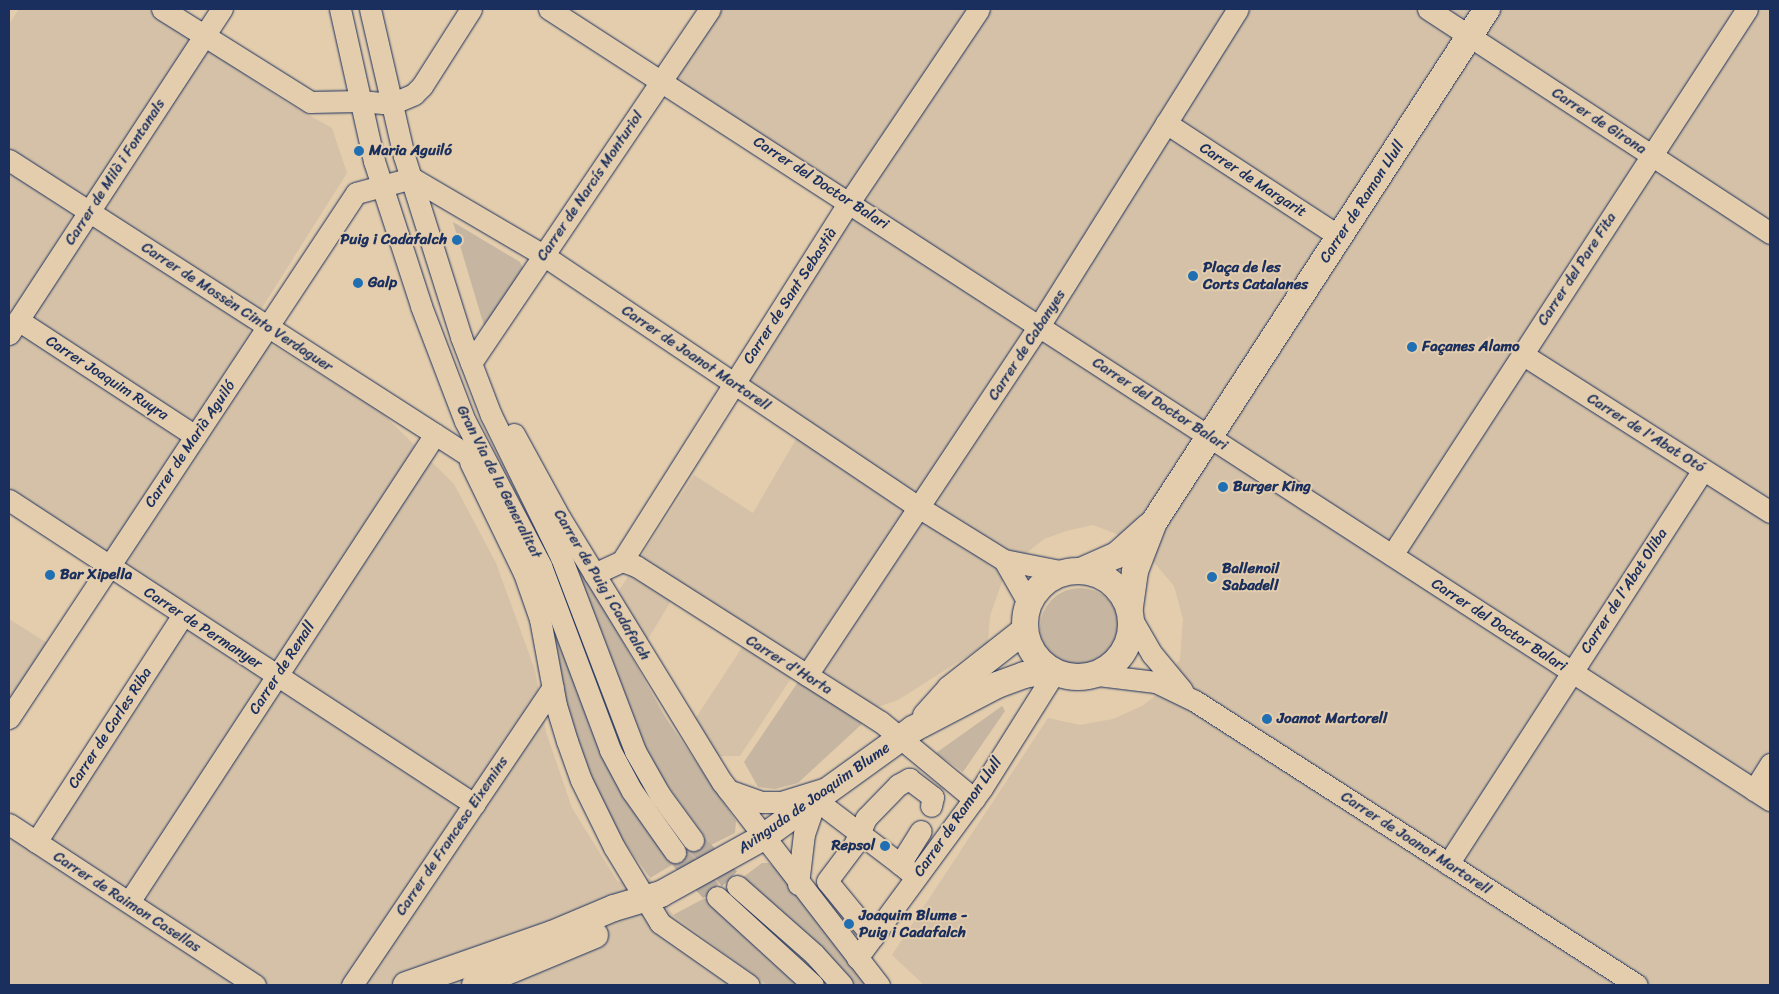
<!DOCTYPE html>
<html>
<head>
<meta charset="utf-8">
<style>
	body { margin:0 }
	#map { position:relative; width:1779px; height:994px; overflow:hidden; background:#e3cdad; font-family:Sriracha,sans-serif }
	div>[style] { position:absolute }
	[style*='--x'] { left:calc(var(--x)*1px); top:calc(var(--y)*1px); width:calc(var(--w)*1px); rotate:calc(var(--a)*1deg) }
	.built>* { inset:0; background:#d4c1a7 }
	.green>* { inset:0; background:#c6b6a1 }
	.round { border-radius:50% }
	.minor-tunnel>* { height:21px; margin-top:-10.5px; transform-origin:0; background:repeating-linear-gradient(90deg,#bbad9d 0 21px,transparent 0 32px) }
	.roads { filter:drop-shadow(0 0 1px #1b2f5e) drop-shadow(0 0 1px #1b2f5e) }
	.minor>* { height:21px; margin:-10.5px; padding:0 10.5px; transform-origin:10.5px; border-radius:10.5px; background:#e3cdad }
	.major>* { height:26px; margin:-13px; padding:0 13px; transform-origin:13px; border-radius:13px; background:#e3cdad }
	.major>.ring { margin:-13px; padding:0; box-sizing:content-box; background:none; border:26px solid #e3cdad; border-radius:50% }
	.dots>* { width:14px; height:14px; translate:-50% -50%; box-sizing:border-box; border:2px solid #e3cdad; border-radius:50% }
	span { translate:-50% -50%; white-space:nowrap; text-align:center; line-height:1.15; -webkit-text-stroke:4px #e3cdad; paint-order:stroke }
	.street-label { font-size:15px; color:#1b2f5e }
	.poi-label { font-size:15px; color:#1b2f5e; font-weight:700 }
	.left { translate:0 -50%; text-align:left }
	.right { translate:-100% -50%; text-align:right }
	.frame { position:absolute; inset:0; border:10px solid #1b2f5e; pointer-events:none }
</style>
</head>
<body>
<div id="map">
	<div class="built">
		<div style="clip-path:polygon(19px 9px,148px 9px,289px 104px,332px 128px,347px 173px,248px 330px,381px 412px,454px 484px,496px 563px,535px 670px,546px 732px,572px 808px,618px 882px,650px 878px,673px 915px,767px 985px,9px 985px,9px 824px,36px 842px,183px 615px,9px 500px,9px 24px)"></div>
		<div style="clip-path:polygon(710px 9px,1770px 9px,1770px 985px,924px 985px,892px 955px,1048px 718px,1080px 725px,1113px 719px,1142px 706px,1155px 696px,1180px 659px,1183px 619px,1174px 586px,1137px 542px,1093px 525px,1066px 531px,1044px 539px,1019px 559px,1003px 579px,990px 616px,988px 643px,898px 700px,878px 707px,801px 663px,740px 756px,719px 756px,695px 719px,743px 646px,681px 585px,646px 642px,618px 592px,694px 475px,753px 513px,802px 429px,734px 383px,850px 201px,661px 81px)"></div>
		<div style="clip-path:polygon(9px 619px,55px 648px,9px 718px)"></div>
	</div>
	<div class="green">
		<div style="clip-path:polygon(453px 222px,520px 262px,523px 268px,485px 329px)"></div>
		<div style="clip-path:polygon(554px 521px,666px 718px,736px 821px,735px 833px,711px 845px,652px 764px,633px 726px)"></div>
		<div class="round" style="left:1040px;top:588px;width:80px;height:80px"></div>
		<div style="clip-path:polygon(550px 607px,644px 827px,672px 865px,650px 878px,622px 839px,598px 796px,568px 713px,552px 638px)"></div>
		<div style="clip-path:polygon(800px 679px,863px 723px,798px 783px,775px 789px,758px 787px,744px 762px)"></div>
		<div style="clip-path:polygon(1002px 706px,1005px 711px,963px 772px,936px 753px)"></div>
		<div style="clip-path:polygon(762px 863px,769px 863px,775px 868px,869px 985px,853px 985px,832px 960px,742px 878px)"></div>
		<div style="clip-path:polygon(705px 898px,740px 927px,801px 985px,767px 985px,673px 915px)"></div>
	</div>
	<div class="minor-tunnel">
		<div style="--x:693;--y:840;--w:64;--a:46.3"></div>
		<div style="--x:675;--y:852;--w:62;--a:47"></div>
	</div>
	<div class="roads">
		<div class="minor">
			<div style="--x:162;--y:9;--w:175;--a:32.1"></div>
			<div style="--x:310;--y:102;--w:49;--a:-1.2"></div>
			<div style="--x:359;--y:101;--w:32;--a:5"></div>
			<div style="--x:391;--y:104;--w:25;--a:-23"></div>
			<div style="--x:414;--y:94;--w:11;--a:-45"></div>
			<div style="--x:422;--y:86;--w:91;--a:-57.5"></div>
			<div style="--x:340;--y:9;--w:156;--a:77.4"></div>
			<div style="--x:374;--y:161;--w:152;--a:72"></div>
			<div style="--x:421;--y:306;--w:123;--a:69.1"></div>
			<div style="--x:465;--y:421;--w:164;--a:62.3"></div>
			<div style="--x:541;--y:566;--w:197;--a:69.4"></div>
			<div style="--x:610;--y:750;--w:47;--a:61.8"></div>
			<div style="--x:632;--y:791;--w:75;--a:54.8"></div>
			<div style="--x:370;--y:9;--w:151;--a:77"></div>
			<div style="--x:404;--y:156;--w:190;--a:72.5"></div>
			<div style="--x:461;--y:337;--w:84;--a:69"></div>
			<div style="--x:491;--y:415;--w:158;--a:63.8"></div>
			<div style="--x:561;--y:557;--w:208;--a:69.1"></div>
			<div style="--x:635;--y:751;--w:51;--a:60.4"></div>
			<div style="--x:660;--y:795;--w:56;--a:53.7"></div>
			<div style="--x:549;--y:9;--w:1455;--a:32.94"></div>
			<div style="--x:1428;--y:9;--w:409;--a:33.2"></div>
			<div style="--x:1166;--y:123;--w:207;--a:33.2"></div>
			<div style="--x:9;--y:160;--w:543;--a:32.75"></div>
			<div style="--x:18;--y:320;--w:212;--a:33.2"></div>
			<div style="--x:9;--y:334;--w:389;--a:-56.8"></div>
			<div style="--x:1522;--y:354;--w:294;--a:32.5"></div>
			<div style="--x:471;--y:363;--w:427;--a:-56"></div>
			<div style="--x:514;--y:434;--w:96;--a:61.3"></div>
			<div style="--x:560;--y:518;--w:310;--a:58.5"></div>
			<div style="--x:722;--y:782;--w:257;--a:52.3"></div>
			<div style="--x:470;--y:462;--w:123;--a:64.1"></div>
			<div style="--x:524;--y:573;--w:49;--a:70.8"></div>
			<div style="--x:540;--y:619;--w:87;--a:79.5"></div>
			<div style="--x:556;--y:705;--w:38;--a:73"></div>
			<div style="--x:567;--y:741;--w:41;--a:70.3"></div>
			<div style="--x:581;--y:780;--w:75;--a:63.8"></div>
			<div style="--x:614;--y:847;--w:89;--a:58.8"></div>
			<div style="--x:660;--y:923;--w:108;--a:34.9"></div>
			<div style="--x:9;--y:500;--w:556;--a:33.18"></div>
			<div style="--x:1392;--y:555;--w:651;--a:-56.97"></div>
			<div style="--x:1004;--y:560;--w:51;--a:60.4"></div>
			<div style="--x:622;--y:561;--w:426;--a:-57.7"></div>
			<div style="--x:850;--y:201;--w:231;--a:-56.1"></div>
			<div style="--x:594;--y:574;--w:31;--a:-25"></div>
			<div style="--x:622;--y:561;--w:15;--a:20"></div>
			<div style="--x:636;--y:566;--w:290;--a:32.5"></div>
			<div style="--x:881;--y:722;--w:121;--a:39.6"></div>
			<div style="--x:1134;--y:623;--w:36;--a:60"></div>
			<div style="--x:1152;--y:654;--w:47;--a:50.2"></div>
			<div style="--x:807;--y:675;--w:419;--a:-56.4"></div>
			<div style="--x:1039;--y:326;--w:374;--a:-57.9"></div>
			<div style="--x:1098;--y:675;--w:58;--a:6.9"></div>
			<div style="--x:1156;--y:682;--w:43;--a:26"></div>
			<div style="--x:1195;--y:701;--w:525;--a:32.72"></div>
			<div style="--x:9;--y:718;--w:629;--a:-56.54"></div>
			<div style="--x:356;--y:193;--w:58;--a:-15"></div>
			<div style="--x:412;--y:178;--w:152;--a:30.4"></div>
			<div style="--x:543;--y:255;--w:454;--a:33.9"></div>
			<div style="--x:920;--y:508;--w:99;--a:31.8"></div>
			<div style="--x:1004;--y:560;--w:62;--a:11.1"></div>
			<div style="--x:728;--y:790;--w:35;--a:20"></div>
			<div style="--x:761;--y:802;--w:20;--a:0"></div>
			<div style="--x:781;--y:802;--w:44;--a:-17.2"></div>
			<div style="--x:1754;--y:790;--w:31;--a:-58"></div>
			<div style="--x:9;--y:824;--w:294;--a:33.2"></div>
			<div style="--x:36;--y:842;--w:270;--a:-57.1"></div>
			<div style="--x:1448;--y:864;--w:469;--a:-57.1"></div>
			<div style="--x:910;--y:872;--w:13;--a:-141"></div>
			<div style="--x:900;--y:864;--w:39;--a:-58"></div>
			<div style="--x:798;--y:884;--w:50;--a:-83.2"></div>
			<div style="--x:804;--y:834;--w:36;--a:-71"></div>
			<div style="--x:816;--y:800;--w:106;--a:37.3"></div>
			<div style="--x:737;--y:886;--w:103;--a:41.4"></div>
			<div style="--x:814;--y:954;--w:42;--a:47.9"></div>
			<div style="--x:717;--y:897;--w:130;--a:42.5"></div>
			<div style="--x:129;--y:902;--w:559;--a:-56.82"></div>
			<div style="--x:873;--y:937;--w:72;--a:-129.4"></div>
			<div style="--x:827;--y:881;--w:45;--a:-53.1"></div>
			<div style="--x:854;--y:845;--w:30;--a:-66"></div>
			<div style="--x:866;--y:818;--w:46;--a:-45.9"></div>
			<div style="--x:898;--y:785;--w:13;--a:-29"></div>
			<div style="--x:909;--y:779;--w:30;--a:37"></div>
			<div style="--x:933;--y:797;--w:9;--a:103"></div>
			<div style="--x:857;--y:958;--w:211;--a:-53.7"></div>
			<div style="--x:982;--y:788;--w:136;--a:-57.9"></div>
			<div style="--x:352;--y:985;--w:359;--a:-56"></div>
		</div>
		<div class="major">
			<div class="ring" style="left:1025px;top:571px;width:80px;height:80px"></div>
			<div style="--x:1081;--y:571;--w:39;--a:-24"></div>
			<div style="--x:1117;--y:555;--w:42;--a:-42.1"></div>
			<div style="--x:1130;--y:607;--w:36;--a:-82"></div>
			<div style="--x:1135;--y:571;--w:53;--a:-68.8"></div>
			<div style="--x:1154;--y:522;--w:612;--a:-57.01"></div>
			<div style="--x:926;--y:716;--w:36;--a:-48"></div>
			<div style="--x:950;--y:689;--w:95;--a:-38.2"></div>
			<div style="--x:406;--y:985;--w:155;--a:-19.3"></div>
			<div style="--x:552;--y:934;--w:67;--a:-22.8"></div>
			<div style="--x:614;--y:908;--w:49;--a:-16.6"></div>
			<div style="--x:661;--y:894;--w:115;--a:-29"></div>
			<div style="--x:762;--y:838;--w:186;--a:-35.8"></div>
			<div style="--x:913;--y:729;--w:95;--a:-27.6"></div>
			<div style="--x:997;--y:685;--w:29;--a:-20"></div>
			<div style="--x:1024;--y:675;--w:26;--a:-9"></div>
			<div style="--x:475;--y:985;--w:130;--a:-22.6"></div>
		</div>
	</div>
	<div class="dots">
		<div style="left:359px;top:151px;background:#1f6fb2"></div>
		<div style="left:457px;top:240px;background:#1f6fb2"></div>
		<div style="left:1193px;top:276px;background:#1f6fb2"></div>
		<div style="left:358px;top:283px;background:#1f6fb2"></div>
		<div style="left:1412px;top:347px;background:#1f6fb2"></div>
		<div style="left:1223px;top:487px;background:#1f6fb2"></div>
		<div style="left:50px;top:575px;background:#1f6fb2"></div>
		<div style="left:1212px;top:577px;background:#1f6fb2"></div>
		<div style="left:1267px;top:719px;background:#1f6fb2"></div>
		<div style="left:885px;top:846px;background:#1f6fb2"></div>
		<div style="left:849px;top:924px;background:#1f6fb2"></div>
	</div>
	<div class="street-label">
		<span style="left:1599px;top:121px;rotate:33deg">Carrer de Girona</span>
		<span style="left:115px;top:172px;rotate:-57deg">Carrer de Milà i Fontanals</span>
		<span style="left:1253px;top:180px;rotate:33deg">Carrer de Margarit</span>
		<span style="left:821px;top:183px;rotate:33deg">Carrer del Doctor Balari</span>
		<span style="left:590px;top:186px;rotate:-56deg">Carrer de Narcís Monturiol</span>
		<span style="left:1362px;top:202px;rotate:-57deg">Carrer de Ramon Llull</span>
		<span style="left:1577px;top:269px;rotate:-57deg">Carrer del Pare Fita</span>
		<span style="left:790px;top:296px;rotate:-57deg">Carrer de Sant Sebastià</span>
		<span style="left:237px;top:307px;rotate:33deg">Carrer de Mossèn Cinto Verdaguer</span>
		<span style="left:1027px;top:345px;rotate:-57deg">Carrer de Cabanyes</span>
		<span style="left:696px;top:358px;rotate:34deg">Carrer de Joanot Martorell</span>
		<span style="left:107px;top:378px;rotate:33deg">Carrer Joaquim Ruyra</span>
		<span style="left:1160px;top:404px;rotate:33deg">Carrer del Doctor Balari</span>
		<span style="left:1646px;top:433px;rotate:32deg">Carrer de l'Abat Otó</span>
		<span style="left:190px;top:444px;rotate:-56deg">Carrer de Marià Aguiló</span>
		<span style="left:499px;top:482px;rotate:63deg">Gran Via de la Generalitat</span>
		<span style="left:602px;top:585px;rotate:59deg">Carrer de Puig i Cadafalch</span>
		<span style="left:1624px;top:591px;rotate:-57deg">Carrer de l'Abat Oliba</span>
		<span style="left:1499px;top:625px;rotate:33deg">Carrer del Doctor Balari</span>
		<span style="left:203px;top:628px;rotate:33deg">Carrer de Permanyer</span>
		<span style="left:789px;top:665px;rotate:32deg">Carrer d'Horta</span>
		<span style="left:282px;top:668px;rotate:-57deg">Carrer de Renall</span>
		<span style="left:110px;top:728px;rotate:-57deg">Carrer de Carles Riba</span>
		<span style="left:814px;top:798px;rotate:-35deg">Avinguda de Joaquim Blume</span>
		<span style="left:958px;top:817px;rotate:-55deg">Carrer de Ramon Llull</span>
		<span style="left:452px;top:836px;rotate:-56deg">Carrer de Francesc Eixemins</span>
		<span style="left:1416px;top:843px;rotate:33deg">Carrer de Joanot Martorell</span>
		<span style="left:127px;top:902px;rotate:33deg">Carrer de Raimon Casellas</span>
	</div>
	<div class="poi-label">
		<span class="left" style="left:369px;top:151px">Maria Aguiló</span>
		<span class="right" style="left:447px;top:240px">Puig i Cadafalch</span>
		<span class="left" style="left:1203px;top:276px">Plaça de les<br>Corts Catalanes</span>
		<span class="left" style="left:368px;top:283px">Galp</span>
		<span class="left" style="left:1422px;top:347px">Façanes Alamo</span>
		<span class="left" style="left:1233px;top:487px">Burger King</span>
		<span class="left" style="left:1222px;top:577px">Ballenoil<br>Sabadell</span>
		<span class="left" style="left:60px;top:575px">Bar Xipella</span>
		<span class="left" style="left:1277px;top:719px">Joanot Martorell</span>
		<span class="right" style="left:875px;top:846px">Repsol</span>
		<span class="left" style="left:859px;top:924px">Joaquim Blume -<br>Puig i Cadafalch</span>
	</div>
	<div class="frame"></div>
</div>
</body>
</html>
